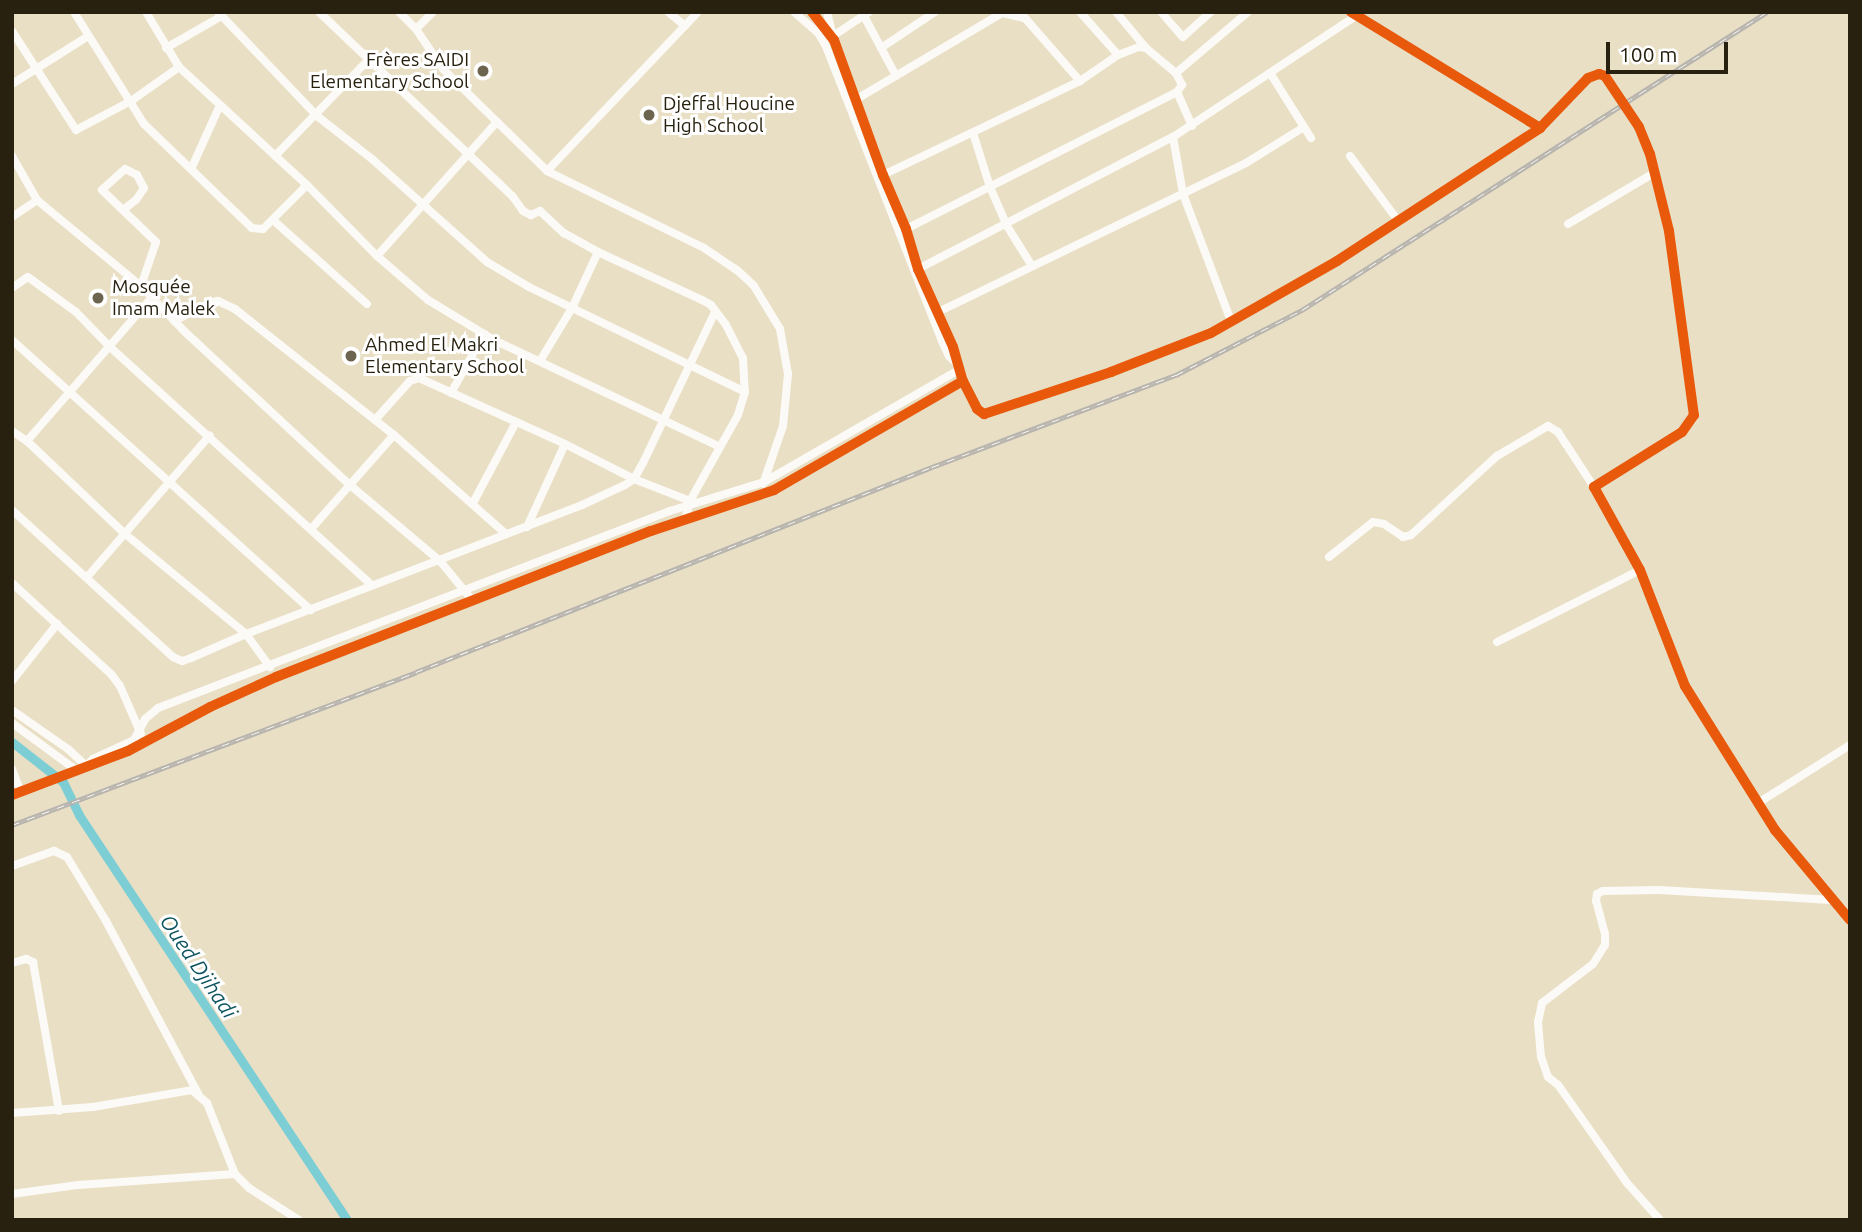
<!DOCTYPE html>
<html>
<head>
<meta charset="utf-8">
<style>
	body { margin:0 }
	#map { position:relative; width:1862px; height:1232px; overflow:hidden; background:#e9dfc5; font-family:Ubuntu,sans-serif }
	div>[style] { position:absolute }
	[style*='--x'] { left:calc(var(--x)*1px); top:calc(var(--y)*1px); width:calc(var(--w)*1px); rotate:calc(var(--a)*1deg) }
	.canal>* { height:9px; margin:-4.5px; padding:0 4.5px; transform-origin:4.5px; border-radius:4.5px; background:#7cced4 }
	.street>* { height:8px; margin:-4px; padding:0 4px; transform-origin:4px; border-radius:4px; background:#fcfaf6 }
	.rail>* { height:5px; margin-top:-2.5px; transform-origin:0; background:repeating-linear-gradient(90deg,#fff 0 8px,#b7b4af 0 16px); box-sizing:border-box; border-block:2px solid #b7b4af }
	.cycleway>* { height:10px; margin:-5px; padding:0 5px; transform-origin:5px; border-radius:5px; background:#e8590c }
	.dots>* { width:19px; height:19px; translate:-50% -50%; box-sizing:border-box; border:4px solid #fff; border-radius:50% }
	span { translate:-50% -50%; white-space:nowrap; text-align:center; line-height:1.15; -webkit-text-stroke:6px #fff; paint-order:stroke }
	.poi-label { font-size:19px; color:#28210f }
	.right { translate:-100% -50%; text-align:right }
	.left { translate:0 -50%; text-align:left }
	.water-label { font-size:21px; color:#0c545f; font-style:italic }
	.frame { position:absolute; inset:0; border:14px solid #28210f; pointer-events:none }
	.scale { position:absolute; left:1606px; top:42px; width:122px; height:32px; box-sizing:border-box; border:4px solid #28210f; border-top:0; padding-left:9px; font-size:21px; line-height:24px; white-space:nowrap; color:#28210f; -webkit-text-stroke:5px #fff; paint-order:stroke }
</style>
</head>
<body>
<div id="map">
	<div class="canal">
		<div style="--x:12;--y:742;--w:65;--a:38.1"></div>
		<div style="--x:63;--y:782;--w:37;--a:64"></div>
		<div style="--x:79;--y:815;--w:486;--a:56.5"></div>
	</div>
	<div class="street">
		<div style="--x:74;--y:12;--w:132;--a:58"></div>
		<div style="--x:144;--y:124;--w:150;--a:43.9"></div>
		<div style="--x:252;--y:228;--w:11;--a:5"></div>
		<div style="--x:263;--y:229;--w:62;--a:-45"></div>
		<div style="--x:146;--y:12;--w:64;--a:59"></div>
		<div style="--x:179;--y:67;--w:174;--a:42.7"></div>
		<div style="--x:307;--y:185;--w:100;--a:45.4"></div>
		<div style="--x:377;--y:256;--w:67;--a:40.8"></div>
		<div style="--x:428;--y:300;--w:77;--a:31.2"></div>
		<div style="--x:494;--y:340;--w:250;--a:25.3"></div>
		<div style="--x:218;--y:12;--w:144;--a:46.4"></div>
		<div style="--x:317;--y:116;--w:70;--a:38"></div>
		<div style="--x:372;--y:159;--w:154;--a:41.8"></div>
		<div style="--x:487;--y:262;--w:49;--a:30.8"></div>
		<div style="--x:529;--y:287;--w:240;--a:25.9"></div>
		<div style="--x:319;--y:12;--w:268;--a:43.6"></div>
		<div style="--x:513;--y:197;--w:17;--a:54"></div>
		<div style="--x:523;--y:211;--w:9;--a:27"></div>
		<div style="--x:531;--y:215;--w:10;--a:-24"></div>
		<div style="--x:540;--y:211;--w:33;--a:43"></div>
		<div style="--x:564;--y:233;--w:39;--a:29"></div>
		<div style="--x:598;--y:252;--w:115;--a:24.8"></div>
		<div style="--x:702;--y:300;--w:10;--a:29"></div>
		<div style="--x:711;--y:305;--w:25;--a:53"></div>
		<div style="--x:726;--y:325;--w:37;--a:63"></div>
		<div style="--x:743;--y:358;--w:34;--a:87"></div>
		<div style="--x:745;--y:392;--w:24;--a:107"></div>
		<div style="--x:738;--y:415;--w:98;--a:119.2"></div>
		<div style="--x:690;--y:501;--w:20;--a:105"></div>
		<div style="--x:399;--y:12;--w:24;--a:45"></div>
		<div style="--x:416;--y:29;--w:48;--a:56"></div>
		<div style="--x:443;--y:69;--w:146;--a:44.4"></div>
		<div style="--x:547;--y:171;--w:175;--a:26.1"></div>
		<div style="--x:704;--y:248;--w:40;--a:34"></div>
		<div style="--x:737;--y:270;--w:23;--a:43"></div>
		<div style="--x:754;--y:286;--w:50;--a:58.8"></div>
		<div style="--x:780;--y:329;--w:46;--a:79.9"></div>
		<div style="--x:788;--y:374;--w:52;--a:95.5"></div>
		<div style="--x:783;--y:426;--w:61;--a:109"></div>
		<div style="--x:668;--y:12;--w:22;--a:39"></div>
		<div style="--x:794;--y:12;--w:32;--a:41"></div>
		<div style="--x:818;--y:33;--w:13;--a:58"></div>
		<div style="--x:825;--y:44;--w:317;--a:68.5"></div>
		<div style="--x:941;--y:339;--w:19;--a:65"></div>
		<div style="--x:949;--y:356;--w:10;--a:45"></div>
		<div style="--x:812;--y:12;--w:36;--a:52"></div>
		<div style="--x:834;--y:40;--w:144;--a:70.1"></div>
		<div style="--x:883;--y:175;--w:59;--a:66.9"></div>
		<div style="--x:906;--y:229;--w:42;--a:73.3"></div>
		<div style="--x:918;--y:269;--w:85;--a:65.8"></div>
		<div style="--x:953;--y:347;--w:35;--a:74"></div>
		<div style="--x:963;--y:381;--w:31;--a:63"></div>
		<div style="--x:977;--y:409;--w:9;--a:36"></div>
		<div style="--x:984;--y:414;--w:134;--a:-18.3"></div>
		<div style="--x:1111;--y:372;--w:107;--a:-21.3"></div>
		<div style="--x:1211;--y:333;--w:145;--a:-29.7"></div>
		<div style="--x:1337;--y:261;--w:243;--a:-33.2"></div>
		<div style="--x:827;--y:12;--w:25;--a:76"></div>
		<div style="--x:833;--y:36;--w:43;--a:-33.7"></div>
		<div style="--x:998;--y:12;--w:28;--a:13"></div>
		<div style="--x:1025;--y:18;--w:84;--a:48.9"></div>
		<div style="--x:1080;--y:12;--w:57;--a:48.5"></div>
		<div style="--x:1116;--y:12;--w:47;--a:50.2"></div>
		<div style="--x:1161;--y:12;--w:33;--a:49"></div>
		<div style="--x:1183;--y:37;--w:38;--a:-42"></div>
		<div style="--x:1351;--y:12;--w:222;--a:31.5"></div>
		<div style="--x:1540;--y:128;--w:69;--a:-46.2"></div>
		<div style="--x:1588;--y:78;--w:12;--a:-20"></div>
		<div style="--x:1599;--y:74;--w:6;--a:18"></div>
		<div style="--x:1605;--y:76;--w:61;--a:56.3"></div>
		<div style="--x:1639;--y:127;--w:29;--a:68"></div>
		<div style="--x:1650;--y:154;--w:79;--a:76.1"></div>
		<div style="--x:1669;--y:231;--w:186;--a:82.3"></div>
		<div style="--x:1694;--y:415;--w:21;--a:125"></div>
		<div style="--x:1682;--y:432;--w:104;--a:148"></div>
		<div style="--x:1594;--y:487;--w:95;--a:61"></div>
		<div style="--x:1640;--y:570;--w:124;--a:68.8"></div>
		<div style="--x:1685;--y:686;--w:170;--a:58"></div>
		<div style="--x:1775;--y:830;--w:117;--a:50.2"></div>
		<div style="--x:864;--y:16;--w:68;--a:61.9"></div>
		<div style="--x:416;--y:29;--w:24;--a:-45"></div>
		<div style="--x:12;--y:31;--w:118;--a:57.1"></div>
		<div style="--x:76;--y:130;--w:62;--a:-27.8"></div>
		<div style="--x:131;--y:101;--w:59;--a:-35.3"></div>
		<div style="--x:166;--y:48;--w:62;--a:-29.9"></div>
		<div style="--x:881;--y:48;--w:65;--a:-33.7"></div>
		<div style="--x:1270;--y:73;--w:77;--a:57.8"></div>
		<div style="--x:12;--y:84;--w:89;--a:-32.1"></div>
		<div style="--x:1177;--y:92;--w:37;--a:66"></div>
		<div style="--x:855;--y:100;--w:167;--a:-30.6"></div>
		<div style="--x:973;--y:133;--w:57;--a:72.5"></div>
		<div style="--x:990;--y:187;--w:43;--a:66.4"></div>
		<div style="--x:1007;--y:226;--w:47;--a:58"></div>
		<div style="--x:1173;--y:137;--w:58;--a:80"></div>
		<div style="--x:1183;--y:194;--w:136;--a:69.3"></div>
		<div style="--x:12;--y:156;--w:51;--a:60.4"></div>
		<div style="--x:37;--y:200;--w:135;--a:39.6"></div>
		<div style="--x:141;--y:286;--w:61;--a:46.3"></div>
		<div style="--x:183;--y:330;--w:228;--a:42.9"></div>
		<div style="--x:350;--y:485;--w:118;--a:40.2"></div>
		<div style="--x:440;--y:561;--w:50;--a:50.6"></div>
		<div style="--x:275;--y:156;--w:132;--a:-45.9"></div>
		<div style="--x:1350;--y:156;--w:82;--a:53.4"></div>
		<div style="--x:192;--y:167;--w:68;--a:-65.7"></div>
		<div style="--x:547;--y:171;--w:219;--a:-46.5"></div>
		<div style="--x:883;--y:175;--w:218;--a:-25.5"></div>
		<div style="--x:1080;--y:81;--w:46;--a:-34.4"></div>
		<div style="--x:1118;--y:55;--w:22;--a:-21"></div>
		<div style="--x:1139;--y:47;--w:7;--a:8"></div>
		<div style="--x:1146;--y:48;--w:39;--a:40"></div>
		<div style="--x:123;--y:210;--w:16;--a:-38"></div>
		<div style="--x:136;--y:200;--w:14;--a:-56"></div>
		<div style="--x:144;--y:188;--w:15;--a:-118"></div>
		<div style="--x:137;--y:175;--w:13;--a:-153"></div>
		<div style="--x:125;--y:169;--w:31;--a:138"></div>
		<div style="--x:102;--y:190;--w:75;--a:43.9"></div>
		<div style="--x:156;--y:242;--w:46;--a:108.8"></div>
		<div style="--x:12;--y:217;--w:30;--a:-34"></div>
		<div style="--x:273;--y:220;--w:126;--a:41.8"></div>
		<div style="--x:1568;--y:224;--w:100;--a:-30.7"></div>
		<div style="--x:906;--y:229;--w:304;--a:-26.8"></div>
		<div style="--x:1177;--y:92;--w:9;--a:-54"></div>
		<div style="--x:1182;--y:85;--w:13;--a:-117"></div>
		<div style="--x:1176;--y:73;--w:94;--a:-40.3"></div>
		<div style="--x:377;--y:256;--w:180;--a:-48.2"></div>
		<div style="--x:918;--y:269;--w:287;--a:-27.4"></div>
		<div style="--x:1173;--y:137;--w:219;--a:-33.5"></div>
		<div style="--x:12;--y:288;--w:19;--a:-35"></div>
		<div style="--x:28;--y:277;--w:59;--a:36.1"></div>
		<div style="--x:76;--y:312;--w:49;--a:45.8"></div>
		<div style="--x:110;--y:347;--w:354;--a:42.3"></div>
		<div style="--x:938;--y:312;--w:342;--a:-25.8"></div>
		<div style="--x:1246;--y:163;--w:68;--a:-31.8"></div>
		<div style="--x:174;--y:321;--w:42;--a:-26.6"></div>
		<div style="--x:212;--y:302;--w:6;--a:-9"></div>
		<div style="--x:218;--y:301;--w:19;--a:25"></div>
		<div style="--x:235;--y:309;--w:203;--a:38.4"></div>
		<div style="--x:394;--y:435;--w:149;--a:41.5"></div>
		<div style="--x:12;--y:340;--w:403;--a:42.1"></div>
		<div style="--x:540;--y:361;--w:62;--a:-58.9"></div>
		<div style="--x:572;--y:308;--w:62;--a:-65.1"></div>
		<div style="--x:451;--y:393;--w:68;--a:-60.8"></div>
		<div style="--x:375;--y:420;--w:52;--a:-48.1"></div>
		<div style="--x:410;--y:381;--w:9;--a:-18"></div>
		<div style="--x:419;--y:378;--w:160;--a:24.3"></div>
		<div style="--x:565;--y:444;--w:77;--a:26.9"></div>
		<div style="--x:634;--y:479;--w:60;--a:21.4"></div>
		<div style="--x:12;--y:431;--w:18;--a:34"></div>
		<div style="--x:27;--y:441;--w:134;--a:43.5"></div>
		<div style="--x:124;--y:533;--w:158;--a:39.6"></div>
		<div style="--x:246;--y:634;--w:41;--a:54"></div>
		<div style="--x:27;--y:441;--w:191;--a:-49"></div>
		<div style="--x:473;--y:503;--w:92;--a:-62"></div>
		<div style="--x:12;--y:510;--w:218;--a:42.4"></div>
		<div style="--x:173;--y:657;--w:10;--a:24"></div>
		<div style="--x:182;--y:661;--w:9;--a:-18"></div>
		<div style="--x:191;--y:658;--w:60;--a:-23.6"></div>
		<div style="--x:246;--y:634;--w:360;--a:-21"></div>
		<div style="--x:582;--y:505;--w:47;--a:-24.9"></div>
		<div style="--x:625;--y:485;--w:11;--a:-34"></div>
		<div style="--x:634;--y:479;--w:18;--a:-61"></div>
		<div style="--x:643;--y:463;--w:167;--a:-64.5"></div>
		<div style="--x:527;--y:527;--w:91;--a:-65.4"></div>
		<div style="--x:311;--y:529;--w:125;--a:-48.6"></div>
		<div style="--x:1329;--y:557;--w:56;--a:-38.5"></div>
		<div style="--x:1373;--y:522;--w:11;--a:10"></div>
		<div style="--x:1384;--y:524;--w:23;--a:34"></div>
		<div style="--x:1403;--y:537;--w:8;--a:-14"></div>
		<div style="--x:1411;--y:535;--w:117;--a:-42.6"></div>
		<div style="--x:1497;--y:456;--w:59;--a:-30.5"></div>
		<div style="--x:1548;--y:426;--w:12;--a:31"></div>
		<div style="--x:1558;--y:432;--w:66;--a:56.8"></div>
		<div style="--x:88;--y:576;--w:186;--a:-49.1"></div>
		<div style="--x:12;--y:583;--w:134;--a:42.6"></div>
		<div style="--x:111;--y:674;--w:15;--a:53"></div>
		<div style="--x:120;--y:686;--w:52;--a:66.4"></div>
		<div style="--x:1497;--y:642;--w:160;--a:-26.7"></div>
		<div style="--x:12;--y:681;--w:73;--a:-51.7"></div>
		<div style="--x:12;--y:710;--w:68;--a:34.9"></div>
		<div style="--x:68;--y:749;--w:25;--a:43"></div>
		<div style="--x:12;--y:723;--w:79;--a:36.3"></div>
		<div style="--x:86;--y:766;--w:10;--a:-45"></div>
		<div style="--x:93;--y:759;--w:45;--a:-24.9"></div>
		<div style="--x:134;--y:740;--w:24;--a:-62"></div>
		<div style="--x:145;--y:719;--w:17;--a:-40"></div>
		<div style="--x:158;--y:708;--w:549;--a:-21.05"></div>
		<div style="--x:670;--y:511;--w:98;--a:-17.1"></div>
		<div style="--x:764;--y:482;--w:225;--a:-29.9"></div>
		<div style="--x:12;--y:769;--w:25;--a:69"></div>
		<div style="--x:12;--y:795;--w:124;--a:-20.8"></div>
		<div style="--x:128;--y:751;--w:93;--a:-28.2"></div>
		<div style="--x:210;--y:707;--w:72;--a:-24.4"></div>
		<div style="--x:276;--y:677;--w:402;--a:-21.3"></div>
		<div style="--x:651;--y:531;--w:130;--a:-18.4"></div>
		<div style="--x:774;--y:490;--w:218;--a:-30"></div>
		<div style="--x:1758;--y:803;--w:109;--a:-32.2"></div>
		<div style="--x:12;--y:866;--w:45;--a:-19.7"></div>
		<div style="--x:54;--y:851;--w:14;--a:25"></div>
		<div style="--x:67;--y:857;--w:75;--a:58.6"></div>
		<div style="--x:106;--y:921;--w:195;--a:61.9"></div>
		<div style="--x:12;--y:963;--w:15;--a:-16"></div>
		<div style="--x:26;--y:959;--w:8;--a:23"></div>
		<div style="--x:33;--y:962;--w:151;--a:80.1"></div>
		<div style="--x:12;--y:1113;--w:81;--a:-4.2"></div>
		<div style="--x:93;--y:1107;--w:100;--a:-9.7"></div>
		<div style="--x:192;--y:1090;--w:20;--a:41"></div>
		<div style="--x:207;--y:1103;--w:76;--a:68.5"></div>
		<div style="--x:235;--y:1174;--w:20;--a:45"></div>
		<div style="--x:249;--y:1188;--w:59;--a:32.6"></div>
		<div style="--x:12;--y:1194;--w:67;--a:-7.8"></div>
		<div style="--x:78;--y:1185;--w:157;--a:-4"></div>
		<div style="--x:1660;--y:1220;--w:50;--a:-131.7"></div>
		<div style="--x:1627;--y:1183;--w:120;--a:-125.1"></div>
		<div style="--x:1558;--y:1085;--w:13;--a:-141"></div>
		<div style="--x:1548;--y:1077;--w:21;--a:-109"></div>
		<div style="--x:1541;--y:1057;--w:35;--a:-95"></div>
		<div style="--x:1538;--y:1022;--w:19;--a:-78"></div>
		<div style="--x:1542;--y:1003;--w:64;--a:-37.4"></div>
		<div style="--x:1593;--y:964;--w:22;--a:-58"></div>
		<div style="--x:1605;--y:945;--w:11;--a:-90"></div>
		<div style="--x:1605;--y:934;--w:34;--a:-105"></div>
		<div style="--x:1596;--y:901;--w:7;--a:-82"></div>
		<div style="--x:1597;--y:894;--w:7;--a:-27"></div>
		<div style="--x:1603;--y:891;--w:56;--a:-1"></div>
		<div style="--x:1659;--y:890;--w:172;--a:3.3"></div>
	</div>
	<div class="rail">
		<div style="--x:12;--y:825;--w:432;--a:-20.7"></div>
		<div style="--x:416;--y:672;--w:555;--a:-21.67"></div>
		<div style="--x:932;--y:467;--w:261;--a:-20.7"></div>
		<div style="--x:1176;--y:375;--w:142;--a:-27.3"></div>
		<div style="--x:1302;--y:310;--w:552;--a:-32.65"></div>
	</div>
	<div class="cycleway">
		<div style="--x:812;--y:12;--w:36;--a:52"></div>
		<div style="--x:834;--y:40;--w:144;--a:70.1"></div>
		<div style="--x:883;--y:175;--w:59;--a:66.9"></div>
		<div style="--x:906;--y:229;--w:42;--a:73.3"></div>
		<div style="--x:918;--y:269;--w:85;--a:65.8"></div>
		<div style="--x:953;--y:347;--w:35;--a:74"></div>
		<div style="--x:963;--y:381;--w:31;--a:63"></div>
		<div style="--x:977;--y:409;--w:9;--a:36"></div>
		<div style="--x:984;--y:414;--w:134;--a:-18.3"></div>
		<div style="--x:1111;--y:372;--w:107;--a:-21.3"></div>
		<div style="--x:1211;--y:333;--w:145;--a:-29.7"></div>
		<div style="--x:1337;--y:261;--w:243;--a:-33.2"></div>
		<div style="--x:1351;--y:12;--w:222;--a:31.5"></div>
		<div style="--x:1540;--y:128;--w:69;--a:-46.2"></div>
		<div style="--x:1588;--y:78;--w:12;--a:-20"></div>
		<div style="--x:1599;--y:74;--w:6;--a:18"></div>
		<div style="--x:1605;--y:76;--w:61;--a:56.3"></div>
		<div style="--x:1639;--y:127;--w:29;--a:68"></div>
		<div style="--x:1650;--y:154;--w:79;--a:76.1"></div>
		<div style="--x:1669;--y:231;--w:186;--a:82.3"></div>
		<div style="--x:1694;--y:415;--w:21;--a:125"></div>
		<div style="--x:1682;--y:432;--w:104;--a:148"></div>
		<div style="--x:1594;--y:487;--w:95;--a:61"></div>
		<div style="--x:1640;--y:570;--w:124;--a:68.8"></div>
		<div style="--x:1685;--y:686;--w:170;--a:58"></div>
		<div style="--x:1775;--y:830;--w:117;--a:50.2"></div>
		<div style="--x:12;--y:795;--w:124;--a:-20.8"></div>
		<div style="--x:128;--y:751;--w:93;--a:-28.2"></div>
		<div style="--x:210;--y:707;--w:72;--a:-24.4"></div>
		<div style="--x:276;--y:677;--w:402;--a:-21.3"></div>
		<div style="--x:651;--y:531;--w:130;--a:-18.4"></div>
		<div style="--x:774;--y:490;--w:218;--a:-30"></div>
	</div>
	<div class="dots">
		<div style="left:483px;top:71px;background:#6c644f"></div>
		<div style="left:649px;top:115px;background:#6c644f"></div>
		<div style="left:98px;top:298px;background:#6c644f"></div>
		<div style="left:351px;top:356px;background:#6c644f"></div>
	</div>
	<div class="poi-label">
		<span class="right" style="left:469px;top:71px">Frères SAIDI<br>Elementary School</span>
		<span class="left" style="left:663px;top:115px">Djeffal Houcine<br>High School</span>
		<span class="left" style="left:112px;top:298px">Mosquée<br>Imam Malek</span>
		<span class="left" style="left:365px;top:356px">Ahmed El Makri<br>Elementary School</span>
	</div>
	<div class="water-label">
		<span style="left:199px;top:966px;rotate:56deg">Oued Djihadi</span>
	</div>
	<div class="frame"></div>
	<div class="scale">100 m</div>
</div>
</body>
</html>
